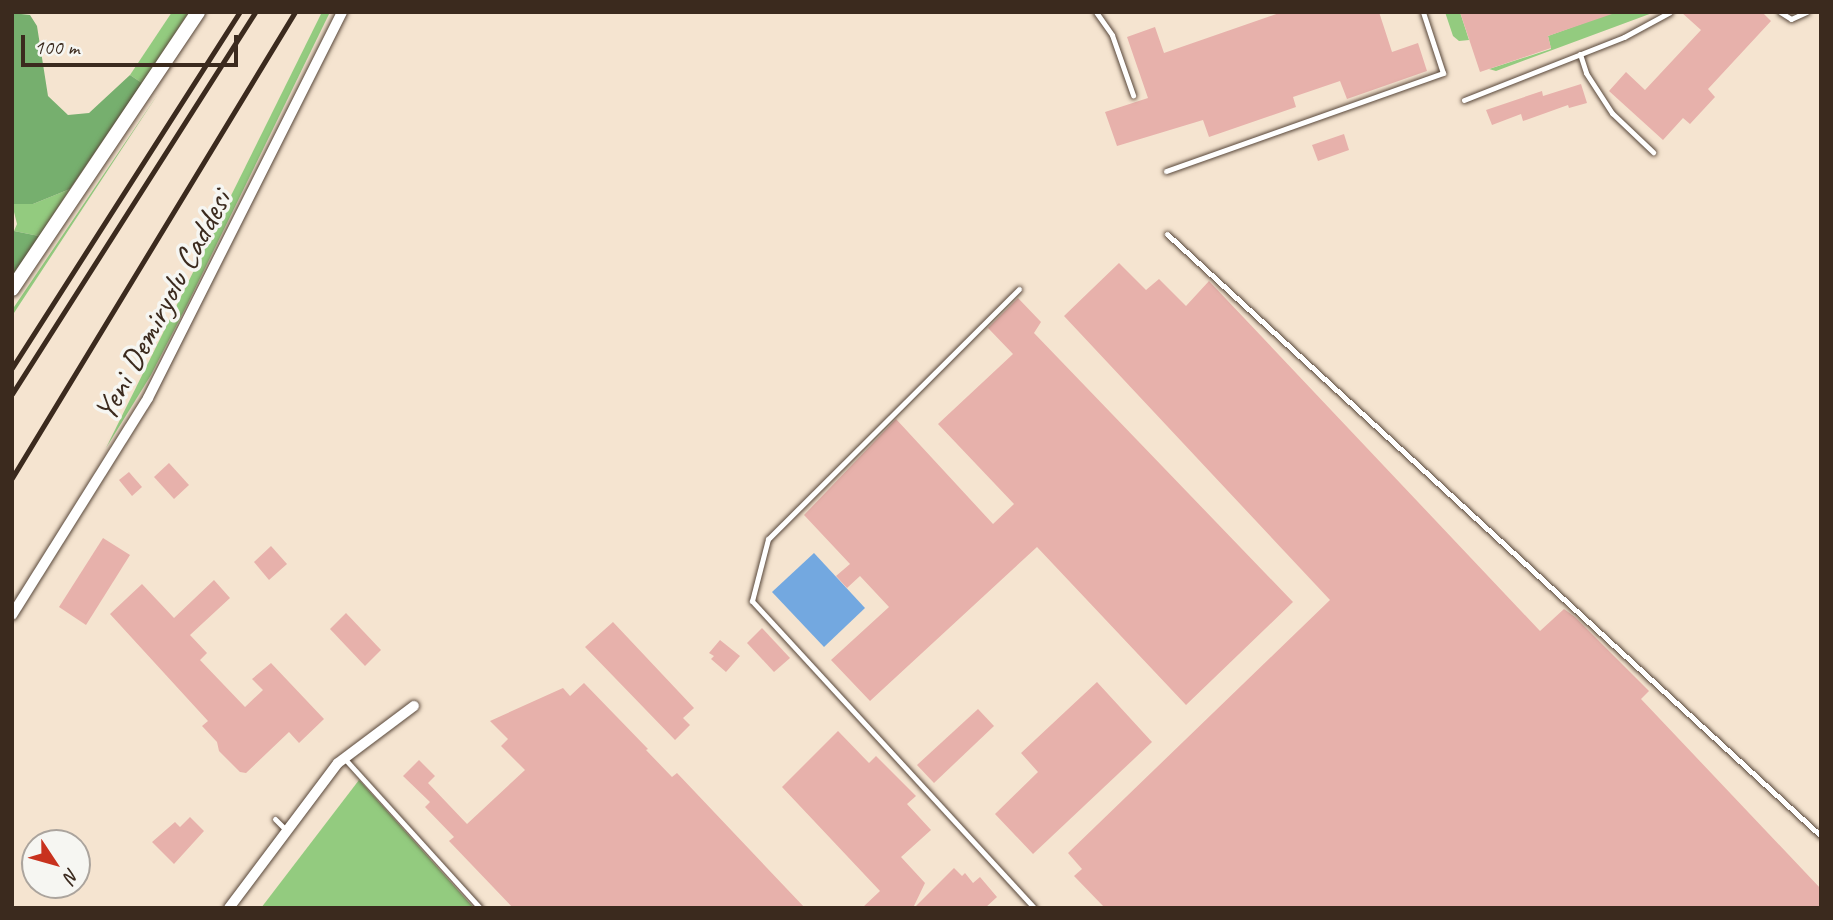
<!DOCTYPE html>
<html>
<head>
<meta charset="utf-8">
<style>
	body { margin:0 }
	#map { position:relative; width:1833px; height:920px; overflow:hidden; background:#f5e4d0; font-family:Caveat,sans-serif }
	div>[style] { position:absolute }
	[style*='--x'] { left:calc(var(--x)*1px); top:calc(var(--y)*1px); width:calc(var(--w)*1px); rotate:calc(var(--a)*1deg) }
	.green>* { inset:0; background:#93cb7f }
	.forest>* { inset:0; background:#76af6e }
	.water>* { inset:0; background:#73a8e0 }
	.building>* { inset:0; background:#e7b1ab }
	.roads { filter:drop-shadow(0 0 2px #574639) drop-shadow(0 0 2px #574639) }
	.service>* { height:5px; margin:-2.5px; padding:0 2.5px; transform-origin:2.5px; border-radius:2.5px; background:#fff }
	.minor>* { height:10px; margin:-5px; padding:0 5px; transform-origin:5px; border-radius:5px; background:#fff }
	.tertiary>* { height:14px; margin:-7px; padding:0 7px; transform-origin:7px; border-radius:7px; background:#fff }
	.rail>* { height:4.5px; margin:-2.25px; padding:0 2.25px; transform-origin:2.25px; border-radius:2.25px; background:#3b2a1e }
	span { translate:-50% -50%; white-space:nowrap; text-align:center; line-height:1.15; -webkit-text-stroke:7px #f6f6f2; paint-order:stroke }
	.street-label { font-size:33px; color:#3b2a1e }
	.frame { position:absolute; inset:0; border:14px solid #3b2a1e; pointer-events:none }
	.north { position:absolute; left:21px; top:829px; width:70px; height:70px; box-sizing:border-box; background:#f6f6f2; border:2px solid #aba49d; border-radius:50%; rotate:126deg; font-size:19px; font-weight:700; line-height:28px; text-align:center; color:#3b2a1e }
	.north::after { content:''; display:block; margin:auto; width:24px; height:32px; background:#c8321e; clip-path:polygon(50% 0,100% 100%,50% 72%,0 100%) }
	.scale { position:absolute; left:21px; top:35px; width:217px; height:32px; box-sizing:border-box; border:4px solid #3b2a1e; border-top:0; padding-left:9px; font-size:21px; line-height:24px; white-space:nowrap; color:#3b2a1e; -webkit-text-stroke:5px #f6f6f2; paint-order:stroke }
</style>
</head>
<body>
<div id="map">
	<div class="green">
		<div style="clip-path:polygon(172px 12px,189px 12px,142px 83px,130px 75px)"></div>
		<div style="clip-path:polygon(322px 12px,330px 12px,188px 303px,151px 375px,106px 448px)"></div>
		<div style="clip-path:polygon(1445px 12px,1460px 12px,1469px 40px,1459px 41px,1453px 36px)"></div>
		<div style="clip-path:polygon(1614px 12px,1655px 12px,1496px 71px,1489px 69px,1551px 49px,1548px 36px)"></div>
		<div style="clip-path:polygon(158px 94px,33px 284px,12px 316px,12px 310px)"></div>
		<div style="clip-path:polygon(70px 189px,39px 236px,14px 231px,17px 224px,12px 204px,33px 204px)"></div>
		<div style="clip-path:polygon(359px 780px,474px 908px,261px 908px)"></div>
	</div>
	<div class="forest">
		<div style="clip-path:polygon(12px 13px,30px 15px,37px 26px,48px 96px,68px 115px,89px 113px,130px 75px,142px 83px,70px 189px,33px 204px,12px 204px)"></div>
		<div style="clip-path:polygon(14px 231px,39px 236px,12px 276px,12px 237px)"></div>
	</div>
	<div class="water">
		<div style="clip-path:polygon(814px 553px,865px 608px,824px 647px,772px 592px)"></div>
	</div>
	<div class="building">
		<div style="clip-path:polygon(1282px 12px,1379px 12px,1392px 52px,1418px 43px,1427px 71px,1347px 99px,1340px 81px,1293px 97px,1296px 107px,1209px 137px,1203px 120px,1117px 146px,1105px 112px,1148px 98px,1127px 37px,1155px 27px,1164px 53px)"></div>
		<div style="clip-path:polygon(1460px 12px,1612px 12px,1612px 14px,1548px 36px,1551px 48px,1480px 72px)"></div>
		<div style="clip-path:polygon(1681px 12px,1762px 12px,1771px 21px,1708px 89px,1715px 97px,1690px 124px,1683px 118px,1663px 140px,1609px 91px,1626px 72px,1645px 90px,1701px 30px)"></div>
		<div style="clip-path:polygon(1581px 84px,1587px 103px,1569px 108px,1568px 105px,1523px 121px,1521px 114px,1492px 125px,1486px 110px,1542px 91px,1543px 96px)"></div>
		<div style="clip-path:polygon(1344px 134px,1349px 150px,1318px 161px,1312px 145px)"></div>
		<div style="clip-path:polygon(1119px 263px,1146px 290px,1159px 279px,1186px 306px,1209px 281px,1540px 631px,1564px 609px,1575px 617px,1649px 691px,1641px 699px,1821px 889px,1821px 908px,1105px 908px,1074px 876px,1082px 869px,1068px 853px,1330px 600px,1064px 316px)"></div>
		<div style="clip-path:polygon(1018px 298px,1041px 322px,1034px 333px,1293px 602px,1186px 705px,1037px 547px,870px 701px,831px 660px,889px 607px,860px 576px,847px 588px,836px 576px,850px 564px,804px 515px,896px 419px,993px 524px,1014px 504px,938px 424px,1013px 354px,988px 328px)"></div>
		<div style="clip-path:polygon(169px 463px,189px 485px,174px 499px,154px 477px)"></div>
		<div style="clip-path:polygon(129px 472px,142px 487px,132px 496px,119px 480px)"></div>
		<div style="clip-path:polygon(103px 538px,130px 555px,86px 625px,59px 607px)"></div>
		<div style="clip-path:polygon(271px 546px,287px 564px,269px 580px,254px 562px)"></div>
		<div style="clip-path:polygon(214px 580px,230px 598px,190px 635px,207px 653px,200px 660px,245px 707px,263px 690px,252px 679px,271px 663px,324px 719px,299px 743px,289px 732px,246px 773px,240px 772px,219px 751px,217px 742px,202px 726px,208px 721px,110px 614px,142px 584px,174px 618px)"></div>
		<div style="clip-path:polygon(346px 613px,381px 650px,365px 666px,330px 629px)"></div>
		<div style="clip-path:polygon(613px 622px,694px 708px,683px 718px,690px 725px,675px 740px,585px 647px)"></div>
		<div style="clip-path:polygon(762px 628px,790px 658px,774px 672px,747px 643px)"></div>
		<div style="clip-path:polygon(720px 640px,740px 656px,726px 672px,711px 659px,714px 656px,709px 653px)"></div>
		<div style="clip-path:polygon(1097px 682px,1152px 742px,1033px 854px,995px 814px,1038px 772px,1021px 753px)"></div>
		<div style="clip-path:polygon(584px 683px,648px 749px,646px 750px,672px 777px,677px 773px,805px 908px,513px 908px,449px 841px,454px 837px,425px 807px,430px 802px,403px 776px,419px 760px,435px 776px,428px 783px,467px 824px,525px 770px,501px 746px,508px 739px,490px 721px,563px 688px,570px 696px)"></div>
		<div style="clip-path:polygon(978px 709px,994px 726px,934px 783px,917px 765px)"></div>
		<div style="clip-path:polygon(838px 731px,869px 763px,876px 756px,916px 796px,907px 804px,931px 830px,901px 857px,925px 883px,913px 908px,862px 908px,880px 891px,782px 787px)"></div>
		<div style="clip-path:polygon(190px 817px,204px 831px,174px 864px,152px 842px,175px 822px,180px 827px)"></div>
		<div style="clip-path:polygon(954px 868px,962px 876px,965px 873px,973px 883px,980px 877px,997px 897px,985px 908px,914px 908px)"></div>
	</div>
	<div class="roads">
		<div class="service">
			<div style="--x:1096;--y:12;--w:28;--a:55"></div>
			<div style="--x:1112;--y:35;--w:64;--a:70.7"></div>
			<div style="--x:1780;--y:12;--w:13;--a:32"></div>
			<div style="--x:1791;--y:19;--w:17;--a:-24"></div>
			<div style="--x:1580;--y:54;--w:20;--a:72"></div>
			<div style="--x:1586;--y:73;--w:48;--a:57"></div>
			<div style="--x:1612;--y:113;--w:57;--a:43.6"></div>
			<div style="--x:1464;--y:100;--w:172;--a:-21.5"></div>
			<div style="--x:1624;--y:37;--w:52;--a:-28.5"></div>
			<div style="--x:1166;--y:171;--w:294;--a:-19.5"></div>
			<div style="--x:1443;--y:73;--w:64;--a:-108.2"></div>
			<div style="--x:1167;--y:234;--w:889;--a:42.63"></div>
			<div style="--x:1019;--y:289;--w:354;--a:135.1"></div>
			<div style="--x:768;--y:539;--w:64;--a:104.5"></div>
			<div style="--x:752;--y:601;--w:417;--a:47.4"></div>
			<div style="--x:344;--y:758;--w:202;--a:47.8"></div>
			<div style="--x:275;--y:819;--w:17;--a:45"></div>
		</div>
		<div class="minor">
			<div style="--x:12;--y:615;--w:256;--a:-57.9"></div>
			<div style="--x:148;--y:398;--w:432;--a:-63.3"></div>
			<div style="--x:229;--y:908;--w:181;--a:-53.1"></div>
			<div style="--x:338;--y:763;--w:95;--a:-36.9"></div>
		</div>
		<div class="tertiary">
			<div style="--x:12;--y:289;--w:334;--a:-56.1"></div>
		</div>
	</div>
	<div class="rail">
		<div style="--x:12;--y:368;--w:423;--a:-57.4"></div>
		<div style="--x:12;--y:394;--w:453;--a:-57.5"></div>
		<div style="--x:12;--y:478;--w:545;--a:-58.73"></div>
	</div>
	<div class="street-label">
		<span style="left:163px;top:306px;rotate:-62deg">Yeni Demiryolu Caddesi</span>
	</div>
	<div class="frame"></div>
	<div class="north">N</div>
	<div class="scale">100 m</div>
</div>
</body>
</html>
